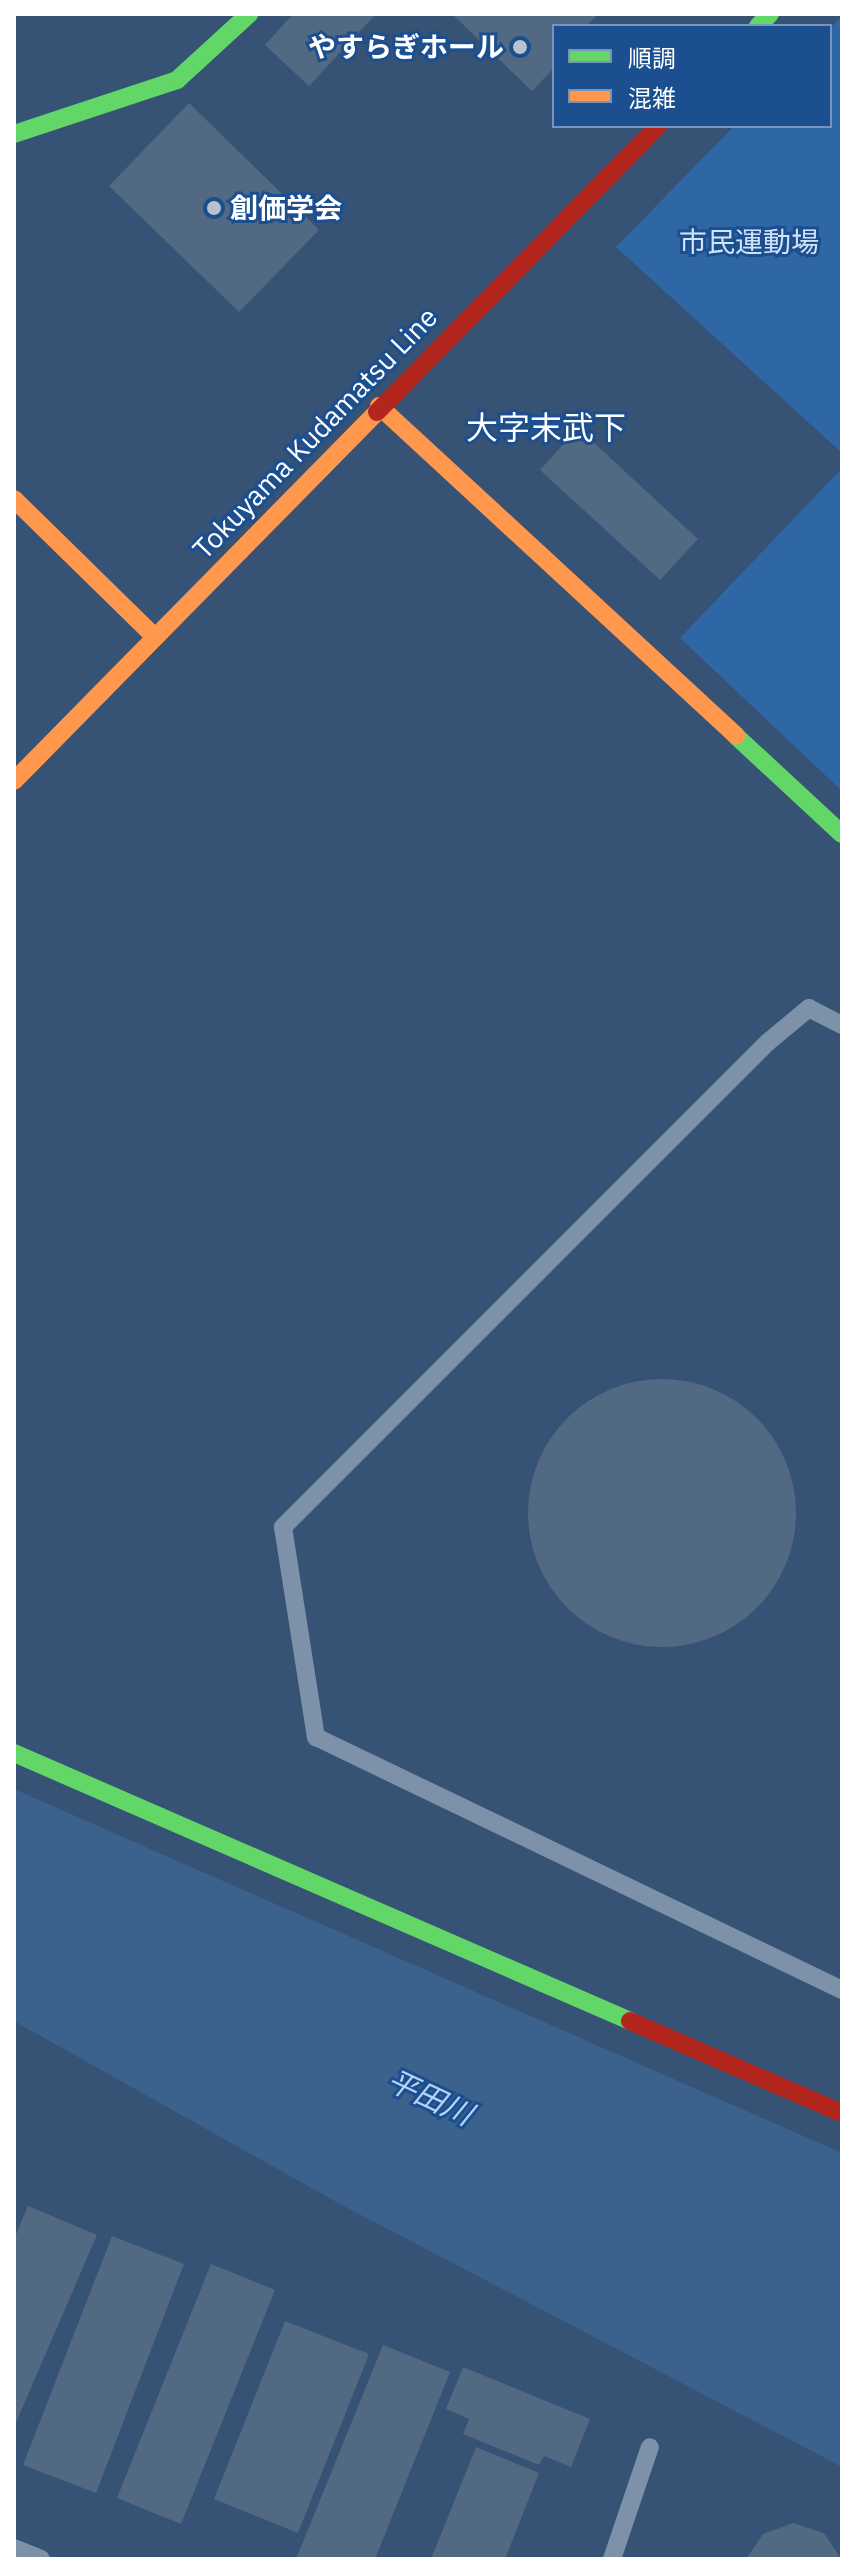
<!DOCTYPE html>
<html>
<head>
<meta charset="utf-8">
<style>
	body { margin:0 }
	#map { position:relative; width:856px; height:2573px; overflow:hidden; background:#365274; font-family:"IBM Plex Sans","Noto Sans JP",sans-serif }
	div>[style] { position:absolute }
	[style*='--x'] { left:calc(var(--x)*1px); top:calc(var(--y)*1px); width:calc(var(--w)*1px); rotate:calc(var(--a)*1deg) }
	.green>* { inset:0; background:#2f66a5 }
	.water>* { inset:0; background:#3b618d }
	.building>* { inset:0; background:#526984 }
	.round { border-radius:50% }
	.lane>* { height:18px; margin:-9px; padding:0 9px; transform-origin:9px; border-radius:9px; background:#7d92a8 }
	.fast>* { height:18px; margin:-9px; padding:0 9px; transform-origin:9px; border-radius:9px; background:#63d668 }
	.slow>* { height:18px; margin:-9px; padding:0 9px; transform-origin:9px; border-radius:9px; background:#ff974d }
	.jam>* { height:18px; margin:-9px; padding:0 9px; transform-origin:9px; border-radius:9px; background:#b3261e }
	.dots>* { width:22px; height:22px; translate:-50% -50%; box-sizing:border-box; border:4px solid #1b4f8f; border-radius:50% }
	span { translate:-50% -50%; white-space:nowrap; text-align:center; line-height:1.15; -webkit-text-stroke:6px #1b4f8f; paint-order:stroke }
	.poi-label { font-size:28px; color:#fff; font-weight:700 }
	.right { translate:-100% -50%; text-align:right }
	.left { translate:0 -50%; text-align:left }
	.park-label { font-size:28px; color:#cfe3fa }
	.street-label { font-size:28px; color:#fff }
	.water-label { font-size:30px; color:#b5d3f5; font-style:italic }
	.quarter-label { font-size:32px; color:#fff }
	.frame { position:absolute; inset:0; border:16px solid #fff; pointer-events:none }
	.legend { position:absolute; left:552px; top:24px; width:280px; height:104px; box-sizing:border-box; background:#1b4f8f; border:2px solid #7695bc; margin:0; padding:10px 14px; list-style:none; font-size:24px; color:#fff }
	.legend li { display:flex; align-items:center; gap:16px; height:40px }
	.legend b { width:40px; border:2px solid #7695bc }
</style>
</head>
<body>
<div id="map">
	<div class="green">
		<div style="clip-path:polygon(842px 16px,842px 453px,616px 247px,734px 126px,830px 126px,830px 28px)"></div>
		<div style="clip-path:polygon(842px 468px,842px 791px,680px 638px)"></div>
	</div>
	<div class="water">
		<div style="clip-path:polygon(14px 1789px,842px 2153px,842px 2467px,338px 2203px,14px 2021px)"></div>
	</div>
	<div class="building">
		<div style="clip-path:polygon(293px 14px,376px 14px,309px 86px,265px 45px)"></div>
		<div style="clip-path:polygon(452px 14px,598px 14px,587px 26px,554px 26px,554px 68px,532px 91px)"></div>
		<div style="clip-path:polygon(189px 103px,319px 230px,239px 312px,109px 186px)"></div>
		<div style="clip-path:polygon(578px 428px,698px 539px,660px 580px,540px 470px)"></div>
		<div class="round" style="left:528px;top:1379px;width:268px;height:268px"></div>
		<div style="clip-path:polygon(28px 2206px,97px 2235px,14px 2427px,14px 2239px)"></div>
		<div style="clip-path:polygon(112px 2236px,184px 2264px,96px 2493px,23px 2465px)"></div>
		<div style="clip-path:polygon(211px 2264px,275px 2290px,181px 2524px,117px 2498px)"></div>
		<div style="clip-path:polygon(285px 2321px,369px 2354px,298px 2533px,214px 2499px)"></div>
		<div style="clip-path:polygon(383px 2345px,450px 2372px,375px 2559px,296px 2559px)"></div>
		<div style="clip-path:polygon(463px 2367px,590px 2419px,571px 2467px,544px 2456px,539px 2465px,463px 2434px,469px 2419px,446px 2409px)"></div>
		<div style="clip-path:polygon(476px 2447px,539px 2473px,505px 2559px,431px 2559px)"></div>
		<div style="clip-path:polygon(793px 2523px,824px 2533px,841px 2559px,746px 2559px,763px 2534px)"></div>
	</div>
	<div class="lane">
		<div style="--x:842;--y:1025;--w:37;--a:-153"></div>
		<div style="--x:809;--y:1008;--w:53;--a:140.3"></div>
		<div style="--x:768;--y:1042;--w:686;--a:135"></div>
		<div style="--x:283;--y:1527;--w:213;--a:81.1"></div>
		<div style="--x:316;--y:1737;--w:584;--a:25.69"></div>
		<div style="--x:14;--y:2548;--w:29;--a:22"></div>
		<div style="--x:612;--y:2559;--w:118;--a:-71.3"></div>
	</div>
	<div class="fast">
		<div style="--x:758;--y:26;--w:17;--a:-45"></div>
		<div style="--x:14;--y:134;--w:172;--a:-18.3"></div>
		<div style="--x:177;--y:80;--w:98;--a:-42.5"></div>
		<div style="--x:736;--y:736;--w:144;--a:42.8"></div>
		<div style="--x:14;--y:1753;--w:672;--a:23.51"></div>
	</div>
	<div class="slow">
		<div style="--x:379;--y:406;--w:486;--a:42.7"></div>
		<div style="--x:14;--y:499;--w:197;--a:44.4"></div>
		<div style="--x:14;--y:781;--w:518;--a:-45.47"></div>
	</div>
	<div class="jam">
		<div style="--x:377;--y:412;--w:401;--a:-45.5"></div>
		<div style="--x:630;--y:2021;--w:231;--a:23.5"></div>
	</div>
	<div class="dots">
		<div style="left:520px;top:47px;background:#b9c2ce"></div>
		<div style="left:214px;top:208px;background:#b9c2ce"></div>
	</div>
	<div class="poi-label">
		<span class="right" style="left:504px;top:47px">やすらぎホール</span>
		<span class="left" style="left:230px;top:208px">創価学会</span>
	</div>
	<div class="park-label">
		<span style="left:749px;top:242px">市民運動場</span>
	</div>
	<div class="street-label">
		<span style="left:315px;top:433px;rotate:-46deg">Tokuyama Kudamatsu Line</span>
	</div>
	<div class="water-label">
		<span style="left:430px;top:2097px;rotate:25deg">平田川</span>
	</div>
	<div class="quarter-label">
		<span style="left:546px;top:427px">大字末武下</span>
	</div>
	<div class="frame"></div>
	<ul class="legend">
	<li><b style="height:10px;background:#63d668"></b>順調</li>
	<li><b style="height:10px;background:#ff974d"></b>混雑</li>
	</ul>
</div>
</body>
</html>
